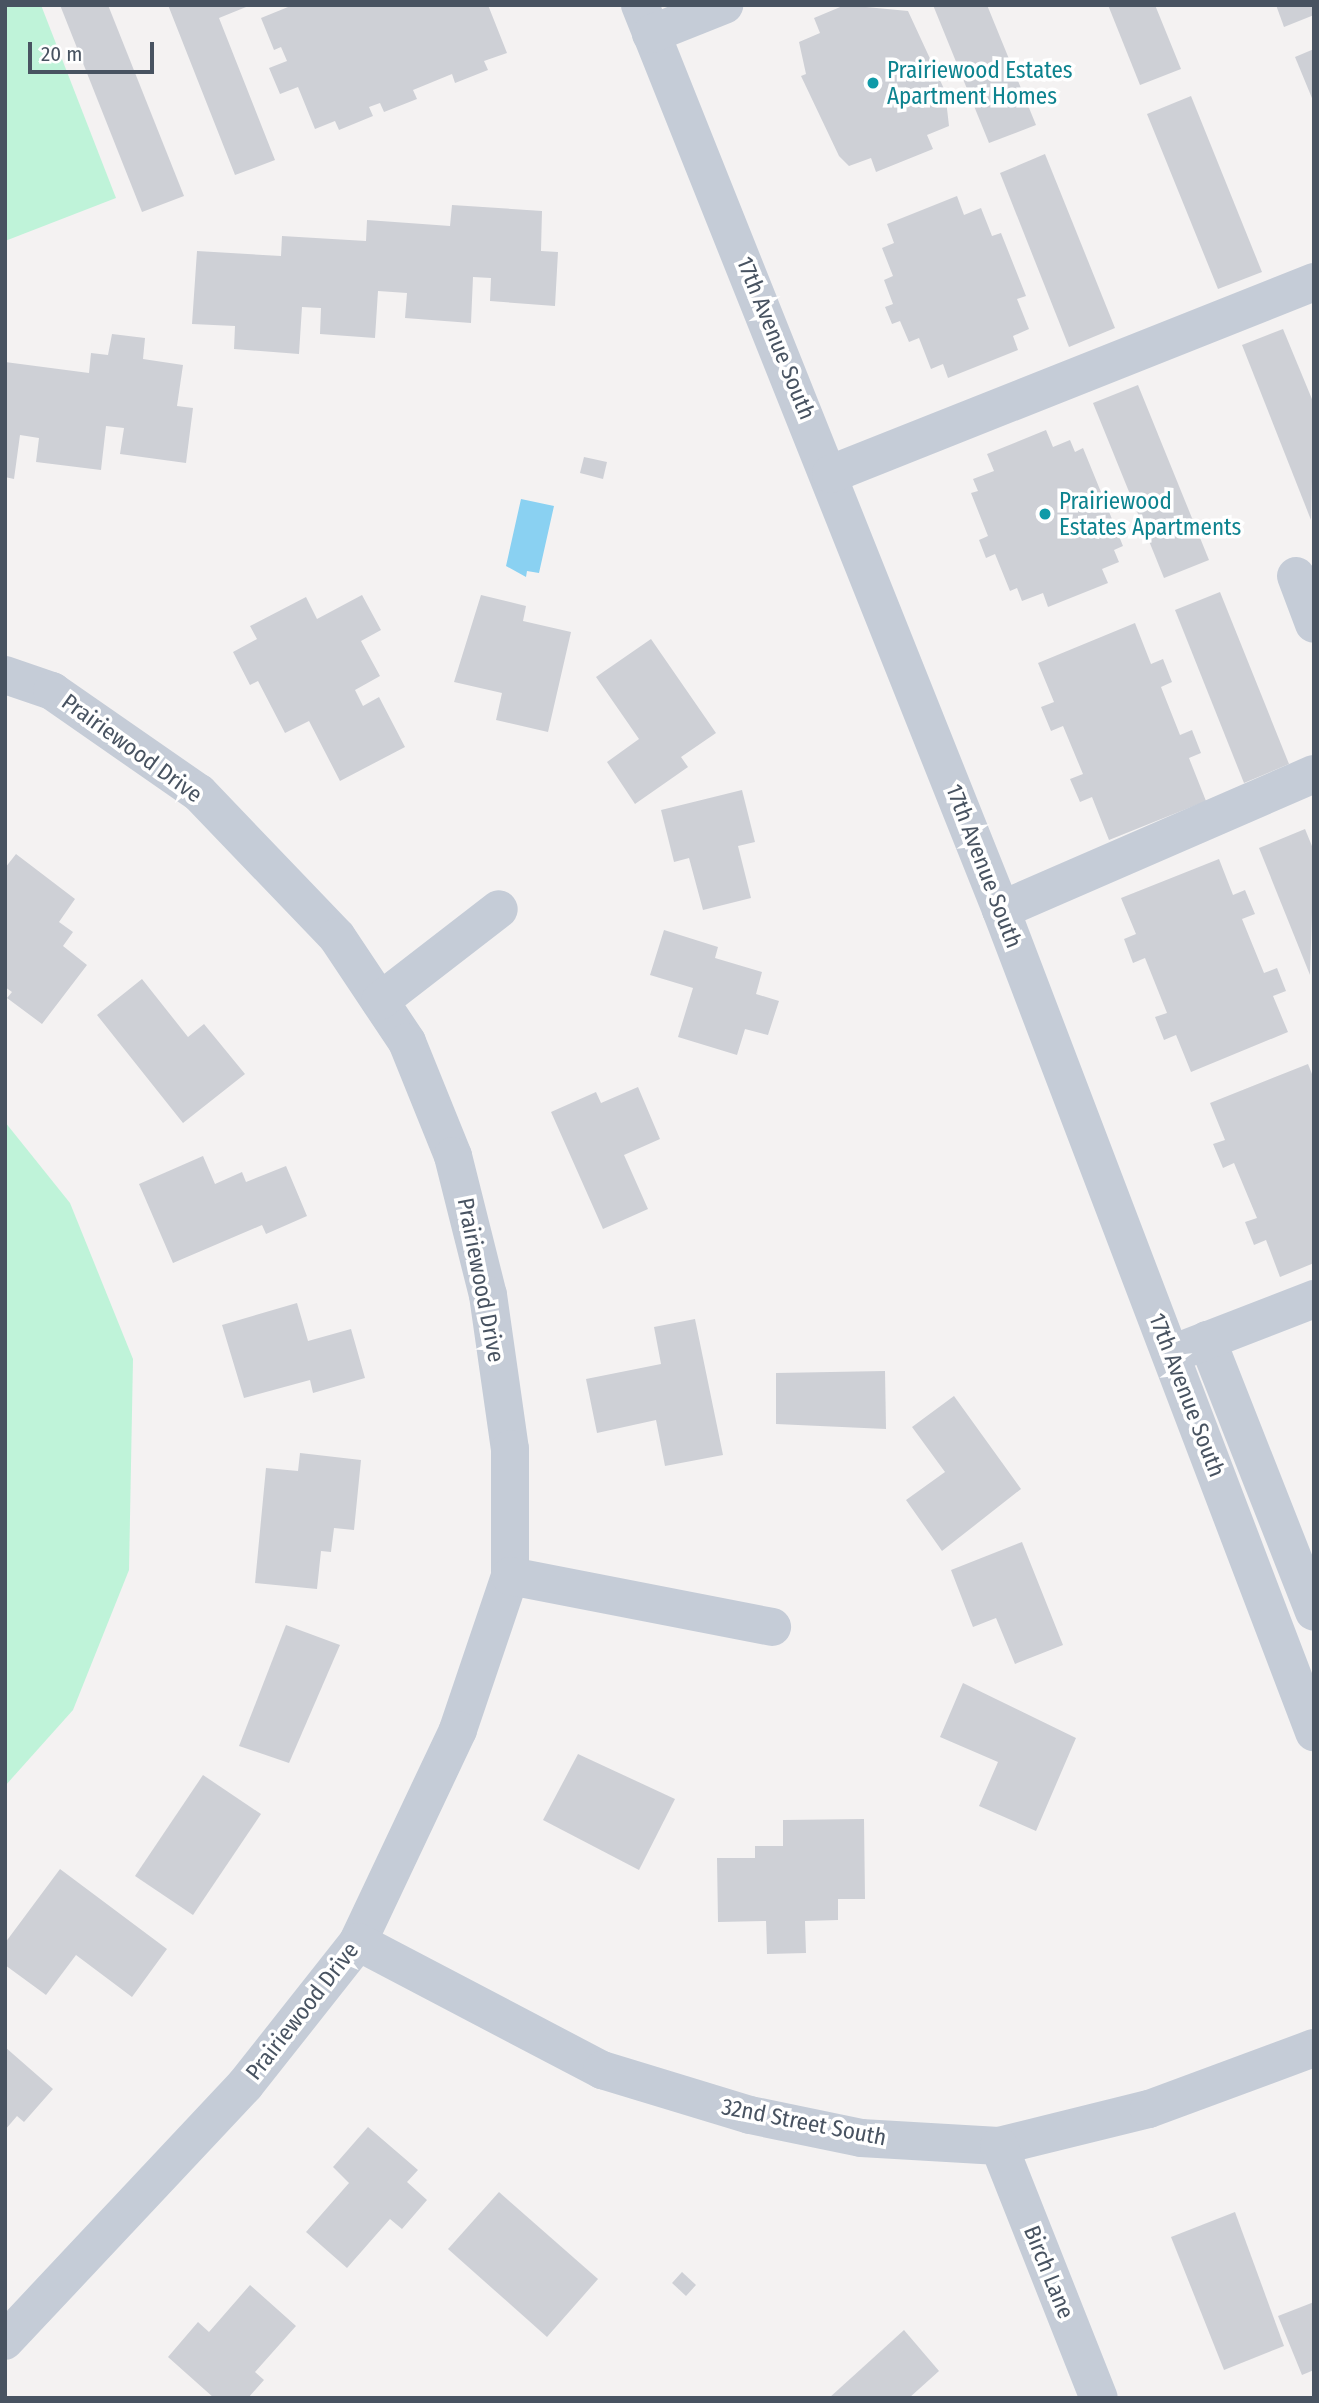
<!DOCTYPE html>
<html>
<head>
<meta charset="utf-8">
<style>
	body { margin:0 }
	#map { position:relative; width:1319px; height:2403px; overflow:hidden; background:#f4f2f2; font-family:"Fira Sans Condensed",sans-serif }
	div>[style] { position:absolute }
	[style*='--x'] { left:calc(var(--x)*1px); top:calc(var(--y)*1px); width:calc(var(--w)*1px); rotate:calc(var(--a)*1deg) }
	.green>* { inset:0; background:#bff3d9 }
	.water>* { inset:0; background:#8ad1f2 }
	.building>* { inset:0; background:#ced0d6 }
	.minor>* { height:38px; margin:-19px; padding:0 19px; transform-origin:19px; border-radius:19px; background:#c5ccd7 }
	.dots>* { width:19px; height:19px; translate:-50% -50%; box-sizing:border-box; border:4px solid #fff; border-radius:50% }
	span { translate:-50% -50%; white-space:nowrap; text-align:center; line-height:1.15; -webkit-text-stroke:7px #fff; paint-order:stroke }
	.culture-label { font-size:23px; color:#0d838f }
	.left { translate:0 -50%; text-align:left }
	.street-label { font-size:23px; color:#485361 }
	.frame { position:absolute; inset:0; border:7px solid #485361; pointer-events:none }
	.scale { position:absolute; left:28px; top:42px; width:126px; height:32px; box-sizing:border-box; border:4px solid #485361; border-top:0; padding-left:9px; font-size:21px; line-height:24px; white-space:nowrap; color:#485361; -webkit-text-stroke:5px #fff; paint-order:stroke }
</style>
</head>
<body>
<div id="map">
	<div class="green">
		<div style="clip-path:polygon(5px 5px,41px 5px,116px 198px,5px 241px)"></div>
		<div style="clip-path:polygon(5px 1122px,70px 1203px,133px 1359px,129px 1570px,73px 1710px,5px 1786px)"></div>
	</div>
	<div class="water">
		<div style="clip-path:polygon(521px 499px,554px 506px,539px 573px,527px 571px,526px 577px,506px 566px)"></div>
	</div>
	<div class="building">
		<div style="clip-path:polygon(60px 5px,108px 5px,184px 196px,142px 212px)"></div>
		<div style="clip-path:polygon(168px 5px,251px 5px,219px 18px,275px 160px,235px 175px)"></div>
		<div style="clip-path:polygon(293px 5px,488px 5px,507px 53px,484px 61px,488px 70px,455px 83px,452px 74px,413px 90px,417px 99px,384px 112px,380px 103px,369px 107px,373px 116px,339px 130px,335px 121px,315px 129px,298px 87px,280px 94px,269px 68px,287px 61px,281px 47px,274px 50px,261px 18px)"></div>
		<div style="clip-path:polygon(845px 5px,908px 11px,945px 91px,949px 126px,927px 135px,933px 149px,876px 172px,871px 158px,849px 166px,839px 156px,801px 76px,806px 74px,799px 42px,820px 33px,814px 18px)"></div>
		<div style="clip-path:polygon(933px 5px,987px 5px,1036px 125px,989px 143px)"></div>
		<div style="clip-path:polygon(1108px 5px,1155px 5px,1181px 69px,1140px 85px)"></div>
		<div style="clip-path:polygon(1276px 5px,1314px 5px,1314px 15px,1284px 27px)"></div>
		<div style="clip-path:polygon(1314px 49px,1314px 103px,1295px 57px)"></div>
		<div style="clip-path:polygon(1191px 96px,1262px 272px,1218px 289px,1147px 114px)"></div>
		<div style="clip-path:polygon(1045px 154px,1115px 328px,1069px 347px,1000px 173px)"></div>
		<div style="clip-path:polygon(957px 196px,964px 215px,981px 208px,992px 236px,1001px 233px,1026px 296px,1017px 299px,1029px 329px,1013px 336px,1018px 350px,948px 378px,943px 364px,931px 369px,919px 338px,909px 342px,900px 321px,892px 324px,885px 307px,893px 304px,884px 280px,893px 276px,882px 248px,894px 243px,887px 224px)"></div>
		<div style="clip-path:polygon(452px 205px,542px 211px,541px 251px,558px 252px,555px 306px,490px 301px,491px 278px,473px 277px,471px 323px,405px 318px,407px 293px,378px 291px,375px 338px,320px 334px,321px 308px,302px 307px,299px 354px,234px 349px,235px 326px,192px 324px,197px 251px,281px 256px,282px 236px,366px 241px,367px 220px,450px 226px)"></div>
		<div style="clip-path:polygon(1283px 329px,1314px 404px,1311px 520px,1242px 345px)"></div>
		<div style="clip-path:polygon(112px 334px,145px 338px,143px 359px,183px 365px,177px 406px,193px 408px,186px 463px,120px 454px,124px 428px,106px 426px,101px 470px,36px 462px,39px 438px,20px 435px,14px 479px,5px 477px,5px 362px,89px 373px,91px 353px,108px 355px)"></div>
		<div style="clip-path:polygon(1138px 385px,1209px 560px,1164px 578px,1093px 403px)"></div>
		<div style="clip-path:polygon(1046px 430px,1053px 447px,1070px 440px,1075px 452px,1083px 448px,1123px 546px,1114px 550px,1119px 562px,1102px 569px,1108px 583px,1048px 607px,1043px 593px,1022px 601px,1017px 588px,1010px 591px,995px 554px,986px 558px,979px 540px,988px 536px,971px 493px,978px 491px,973px 479px,994px 471px,987px 454px)"></div>
		<div style="clip-path:polygon(584px 457px,607px 462px,603px 479px,580px 473px)"></div>
		<div style="clip-path:polygon(1220px 592px,1289px 764px,1244px 783px,1175px 610px)"></div>
		<div style="clip-path:polygon(362px 595px,381px 630px,361px 641px,380px 676px,355px 690px,363px 706px,379px 697px,405px 747px,340px 781px,309px 721px,285px 733px,258px 681px,250px 685px,233px 652px,257px 639px,250px 626px,306px 597px,317px 619px)"></div>
		<div style="clip-path:polygon(481px 595px,526px 606px,523px 621px,571px 632px,548px 732px,496px 720px,502px 693px,454px 682px)"></div>
		<div style="clip-path:polygon(1135px 623px,1151px 664px,1163px 659px,1172px 682px,1161px 687px,1180px 735px,1192px 730px,1201px 753px,1189px 758px,1206px 801px,1109px 840px,1092px 797px,1080px 802px,1070px 779px,1083px 774px,1063px 726px,1051px 731px,1041px 707px,1054px 702px,1038px 663px)"></div>
		<div style="clip-path:polygon(651px 639px,716px 733px,681px 757px,688px 767px,635px 804px,607px 762px,639px 739px,596px 677px)"></div>
		<div style="clip-path:polygon(742px 790px,755px 842px,738px 846px,751px 898px,703px 910px,689px 858px,674px 862px,661px 810px)"></div>
		<div style="clip-path:polygon(1305px 829px,1314px 851px,1310px 975px,1259px 848px)"></div>
		<div style="clip-path:polygon(16px 854px,75px 899px,59px 922px,73px 932px,63px 946px,87px 965px,42px 1024px,7px 998px,12px 992px,5px 987px,5px 868px)"></div>
		<div style="clip-path:polygon(1219px 859px,1233px 895px,1245px 890px,1255px 914px,1242px 919px,1264px 973px,1277px 968px,1286px 991px,1273px 996px,1288px 1032px,1191px 1072px,1176px 1035px,1164px 1040px,1155px 1017px,1167px 1013px,1145px 958px,1133px 963px,1124px 939px,1136px 934px,1121px 898px)"></div>
		<div style="clip-path:polygon(664px 930px,718px 947px,715px 958px,762px 972px,756px 994px,779px 1001px,768px 1035px,745px 1029px,737px 1055px,678px 1037px,693px 988px,650px 975px)"></div>
		<div style="clip-path:polygon(142px 979px,188px 1037px,204px 1024px,245px 1074px,183px 1123px,97px 1015px)"></div>
		<div style="clip-path:polygon(1308px 1064px,1314px 1079px,1314px 1263px,1280px 1277px,1266px 1240px,1254px 1245px,1245px 1222px,1257px 1218px,1234px 1163px,1223px 1168px,1213px 1144px,1225px 1140px,1210px 1103px)"></div>
		<div style="clip-path:polygon(638px 1087px,660px 1139px,624px 1155px,648px 1209px,603px 1229px,551px 1112px,596px 1092px,601px 1103px)"></div>
		<div style="clip-path:polygon(203px 1156px,215px 1184px,242px 1172px,246px 1182px,286px 1166px,307px 1216px,266px 1234px,262px 1225px,173px 1263px,139px 1184px)"></div>
		<div style="clip-path:polygon(297px 1303px,308px 1341px,351px 1329px,365px 1378px,313px 1393px,310px 1380px,244px 1398px,222px 1325px)"></div>
		<div style="clip-path:polygon(695px 1319px,723px 1455px,665px 1466px,656px 1420px,597px 1433px,586px 1379px,661px 1364px,654px 1327px)"></div>
		<div style="clip-path:polygon(885px 1371px,886px 1429px,776px 1424px,776px 1373px)"></div>
		<div style="clip-path:polygon(954px 1396px,1021px 1489px,942px 1551px,906px 1500px,945px 1472px,912px 1427px)"></div>
		<div style="clip-path:polygon(300px 1453px,361px 1460px,354px 1530px,334px 1528px,331px 1552px,321px 1551px,317px 1589px,255px 1583px,266px 1468px,298px 1471px)"></div>
		<div style="clip-path:polygon(1022px 1542px,1063px 1645px,1015px 1664px,996px 1618px,973px 1627px,951px 1570px)"></div>
		<div style="clip-path:polygon(286px 1625px,340px 1645px,289px 1763px,239px 1746px)"></div>
		<div style="clip-path:polygon(963px 1683px,1076px 1738px,1036px 1831px,979px 1806px,998px 1762px,940px 1737px)"></div>
		<div style="clip-path:polygon(578px 1754px,675px 1799px,639px 1870px,543px 1820px)"></div>
		<div style="clip-path:polygon(203px 1775px,261px 1814px,193px 1915px,135px 1876px)"></div>
		<div style="clip-path:polygon(864px 1819px,865px 1899px,838px 1899px,838px 1920px,805px 1921px,806px 1953px,767px 1954px,766px 1921px,718px 1922px,717px 1858px,755px 1858px,755px 1846px,783px 1846px,783px 1820px)"></div>
		<div style="clip-path:polygon(60px 1869px,167px 1949px,132px 1997px,76px 1955px,46px 1995px,5px 1965px,5px 1943px)"></div>
		<div style="clip-path:polygon(5px 2047px,53px 2089px,24px 2122px,17px 2116px,5px 2130px)"></div>
		<div style="clip-path:polygon(368px 2127px,418px 2170px,407px 2182px,427px 2200px,402px 2229px,390px 2219px,347px 2268px,306px 2232px,349px 2183px,333px 2167px)"></div>
		<div style="clip-path:polygon(499px 2192px,598px 2279px,547px 2337px,448px 2249px)"></div>
		<div style="clip-path:polygon(1235px 2212px,1284px 2346px,1224px 2370px,1171px 2237px)"></div>
		<div style="clip-path:polygon(682px 2272px,696px 2285px,686px 2296px,672px 2283px)"></div>
		<div style="clip-path:polygon(250px 2285px,296px 2326px,255px 2372px,264px 2380px,248px 2398px,214px 2398px,168px 2357px,198px 2322px,209px 2332px)"></div>
		<div style="clip-path:polygon(1314px 2302px,1314px 2370px,1302px 2375px,1278px 2316px)"></div>
		<div style="clip-path:polygon(904px 2330px,939px 2371px,909px 2398px,829px 2398px)"></div>
	</div>
	<div class="minor">
		<div style="--x:640;--y:5;--w:974;--a:68.25"></div>
		<div style="--x:1001;--y:910;--w:880;--a:69.15"></div>
		<div style="--x:651;--y:34;--w:79;--a:-21.7"></div>
		<div style="--x:831;--y:474;--w:520;--a:-21.68"></div>
		<div style="--x:1296;--y:576;--w:51;--a:69.4"></div>
		<div style="--x:5;--y:675;--w:50;--a:18.8"></div>
		<div style="--x:52;--y:691;--w:179;--a:34.8"></div>
		<div style="--x:199;--y:793;--w:199;--a:46.2"></div>
		<div style="--x:337;--y:937;--w:126;--a:56.3"></div>
		<div style="--x:407;--y:1042;--w:123;--a:68"></div>
		<div style="--x:453;--y:1156;--w:143;--a:75.9"></div>
		<div style="--x:488;--y:1295;--w:156;--a:81.9"></div>
		<div style="--x:510;--y:1449;--w:127;--a:90"></div>
		<div style="--x:510;--y:1576;--w:163;--a:108.7"></div>
		<div style="--x:458;--y:1730;--w:234;--a:115.3"></div>
		<div style="--x:358;--y:1942;--w:182;--a:128.3"></div>
		<div style="--x:245;--y:2085;--w:351;--a:133.2"></div>
		<div style="--x:1001;--y:910;--w:341;--a:-23.5"></div>
		<div style="--x:380;--y:1001;--w:150;--a:-37.7"></div>
		<div style="--x:1207;--y:1340;--w:292;--a:68.5"></div>
		<div style="--x:1185;--y:1349;--w:138;--a:-21.2"></div>
		<div style="--x:510;--y:1576;--w:267;--a:11"></div>
		<div style="--x:358;--y:1942;--w:276;--a:27.7"></div>
		<div style="--x:602;--y:2070;--w:155;--a:16.9"></div>
		<div style="--x:750;--y:2115;--w:113;--a:11.7"></div>
		<div style="--x:861;--y:2138;--w:138;--a:3.3"></div>
		<div style="--x:999;--y:2146;--w:154;--a:-13.9"></div>
		<div style="--x:1149;--y:2109;--w:176;--a:-20.3"></div>
		<div style="--x:999;--y:2146;--w:271;--a:68.4"></div>
	</div>
	<div class="dots">
		<div style="left:873px;top:83px;background:#0f9aa8"></div>
		<div style="left:1045px;top:514px;background:#0f9aa8"></div>
	</div>
	<div class="culture-label">
		<span class="left" style="left:887px;top:83px">Prairiewood Estates<br>Apartment Homes</span>
		<span class="left" style="left:1059px;top:514px">Prairiewood<br>Estates Apartments</span>
	</div>
	<div class="street-label">
		<span style="left:776px;top:338px;rotate:68deg">17th Avenue South</span>
		<span style="left:132px;top:748px;rotate:36deg">Prairiewood Drive</span>
		<span style="left:984px;top:866px;rotate:69deg">17th Avenue South</span>
		<span style="left:481px;top:1280px;rotate:79deg">Prairiewood Drive</span>
		<span style="left:1187px;top:1395px;rotate:69deg">17th Avenue South</span>
		<span style="left:302px;top:2011px;rotate:-52deg">Prairiewood Drive</span>
		<span style="left:804px;top:2122px;rotate:11deg">32nd Street South</span>
		<span style="left:1049px;top:2272px;rotate:68deg">Birch Lane</span>
	</div>
	<div class="frame"></div>
	<div class="scale">20 m</div>
</div>
</body>
</html>
